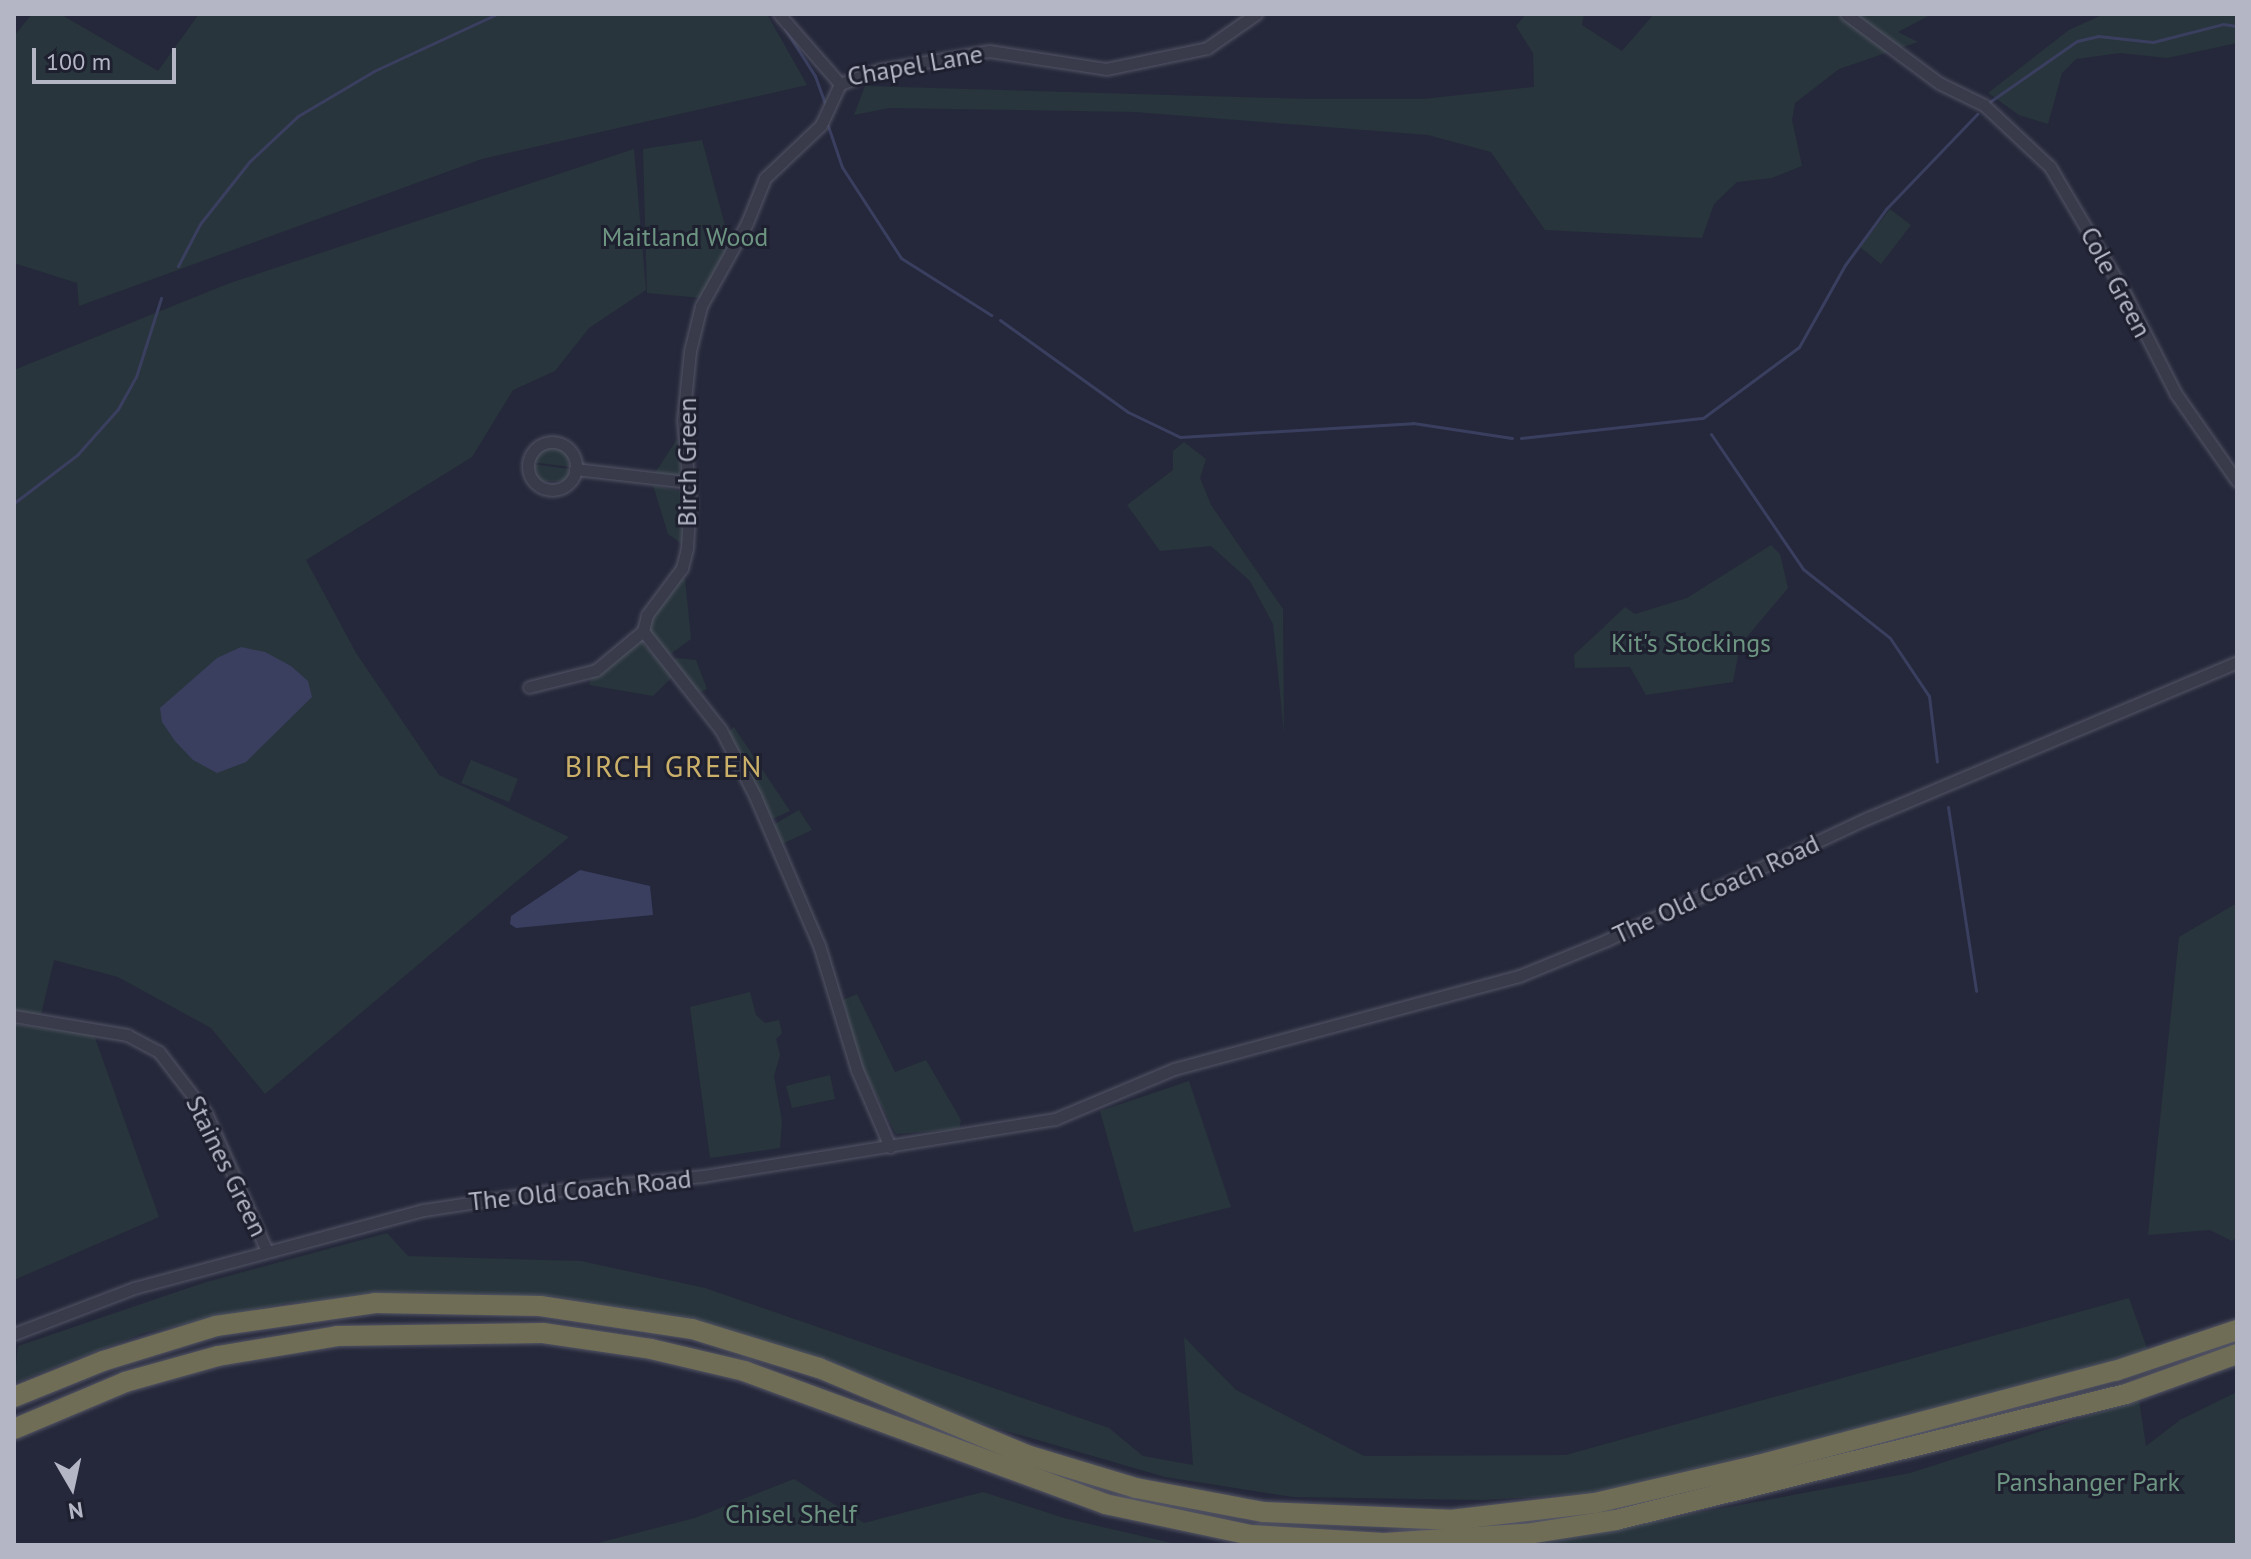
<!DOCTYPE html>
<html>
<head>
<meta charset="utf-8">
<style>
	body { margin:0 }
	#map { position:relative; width:2251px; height:1559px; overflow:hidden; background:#25283a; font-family:"PT Sans",sans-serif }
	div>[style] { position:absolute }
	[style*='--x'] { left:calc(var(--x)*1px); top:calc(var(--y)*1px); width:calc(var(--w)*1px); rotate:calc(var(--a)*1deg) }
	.green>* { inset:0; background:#28353c }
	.water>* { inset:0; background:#3a3f60 }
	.stream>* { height:3px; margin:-1.5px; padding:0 1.5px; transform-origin:1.5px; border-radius:1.5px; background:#3a3f60 }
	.roads { filter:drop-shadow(0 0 2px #545666) drop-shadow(0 0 2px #545666) }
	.street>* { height:11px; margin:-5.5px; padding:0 5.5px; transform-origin:5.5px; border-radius:5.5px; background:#393b4b }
	.street>.ring { margin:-5.5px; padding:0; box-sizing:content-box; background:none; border:11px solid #393b4b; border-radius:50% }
	.highway>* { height:20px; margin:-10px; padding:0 10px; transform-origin:10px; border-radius:10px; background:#706d56 }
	span { translate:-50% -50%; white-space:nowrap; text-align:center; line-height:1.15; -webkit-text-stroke:6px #1e2030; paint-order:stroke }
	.street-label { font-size:26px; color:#b4b6c6 }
	.park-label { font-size:26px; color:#6d9582 }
	.quarter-label { font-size:30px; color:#cbb06a; letter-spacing:2px }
	.frame { position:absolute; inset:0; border:16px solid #b4b6c6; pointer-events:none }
	.north { position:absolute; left:32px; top:1447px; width:80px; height:80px; -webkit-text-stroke:6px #1e2030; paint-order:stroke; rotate:171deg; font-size:22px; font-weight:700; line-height:32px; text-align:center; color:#b4b6c6 }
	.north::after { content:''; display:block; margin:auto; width:28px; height:36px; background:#b4b6c6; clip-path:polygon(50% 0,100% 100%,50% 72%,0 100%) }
	.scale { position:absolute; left:32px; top:48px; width:144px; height:36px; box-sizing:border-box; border:4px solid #b4b6c6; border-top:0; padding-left:10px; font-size:24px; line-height:28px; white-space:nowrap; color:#b4b6c6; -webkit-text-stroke:6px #1e2030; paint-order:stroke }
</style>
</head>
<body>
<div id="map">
	<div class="green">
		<div style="clip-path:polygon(32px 14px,60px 14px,158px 71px,199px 14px,767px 14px,807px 85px,482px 159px,79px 306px,77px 283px,14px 263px,14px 36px)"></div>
		<div style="clip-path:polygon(1526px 14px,1584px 14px,1582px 25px,1622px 51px,1654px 14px,1932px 14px,1898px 32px,1918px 42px,1839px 69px,1795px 103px,1792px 120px,1802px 166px,1772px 178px,1737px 182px,1714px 204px,1702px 238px,1545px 230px,1491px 152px,1428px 135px,1135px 112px,889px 108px,854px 115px,865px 86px,1309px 99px,1423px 99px,1534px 87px,1533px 53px,1516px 26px)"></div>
		<div style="clip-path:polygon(2104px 14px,2237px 14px,2237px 43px,2167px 58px,2120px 53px,2076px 59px,2062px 73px,2048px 124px,2019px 115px,1988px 93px,2069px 30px)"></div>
		<div style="clip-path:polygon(702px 140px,731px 248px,701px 298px,647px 293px,643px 149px)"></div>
		<div style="clip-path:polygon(634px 149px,646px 290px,589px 328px,555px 371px,513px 390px,472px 457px,306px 560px,356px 653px,439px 775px,569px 837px,265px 1094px,211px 1028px,118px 977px,54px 960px,40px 1019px,14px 1013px,14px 370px,230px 283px)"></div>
		<div style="clip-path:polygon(1890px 209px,1911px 225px,1881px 264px,1860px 247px)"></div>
		<div style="clip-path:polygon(677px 439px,681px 472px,676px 478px,655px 473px)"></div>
		<div style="clip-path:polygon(1184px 442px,1206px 459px,1200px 478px,1211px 505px,1283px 609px,1284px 733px,1273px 624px,1250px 581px,1211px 546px,1160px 551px,1127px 505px,1173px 470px,1173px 451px)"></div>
		<div style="clip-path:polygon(542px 447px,566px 450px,570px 467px,532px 462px)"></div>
		<div style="clip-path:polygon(532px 464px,569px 469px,567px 481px,537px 481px)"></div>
		<div style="clip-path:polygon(653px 485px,683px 492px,682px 544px,668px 534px)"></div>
		<div style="clip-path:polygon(1771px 545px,1780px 554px,1788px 588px,1740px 645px,1733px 682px,1646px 695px,1630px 667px,1575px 668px,1574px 655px,1625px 607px,1635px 614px,1687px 598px)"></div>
		<div style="clip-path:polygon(685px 578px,691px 639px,668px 656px,651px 636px,649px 623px,678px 581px)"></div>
		<div style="clip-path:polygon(640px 640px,673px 676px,653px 696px,589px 685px,592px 677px)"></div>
		<div style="clip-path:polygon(677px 658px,696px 660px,707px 689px,698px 693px,672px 662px)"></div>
		<div style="clip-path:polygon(734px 727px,790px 811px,770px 820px,727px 733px)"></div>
		<div style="clip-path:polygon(471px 760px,518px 779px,509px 802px,461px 783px)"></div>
		<div style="clip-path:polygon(799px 810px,812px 830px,782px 844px,773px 825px)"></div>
		<div style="clip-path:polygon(2237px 903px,2237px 1237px,2232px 1241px,2210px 1230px,2148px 1235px,2179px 937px)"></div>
		<div style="clip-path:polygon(750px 992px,756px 1015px,765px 1023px,779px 1020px,782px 1033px,776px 1039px,780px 1055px,774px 1076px,782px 1121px,780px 1148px,710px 1158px,690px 1007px)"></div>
		<div style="clip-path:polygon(857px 994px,895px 1072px,926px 1060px,961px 1120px,959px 1129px,896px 1134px,858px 1059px,843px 1000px)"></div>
		<div style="clip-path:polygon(14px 1024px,94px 1035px,159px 1217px,14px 1280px)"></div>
		<div style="clip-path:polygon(830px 1075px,835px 1099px,792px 1108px,786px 1086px)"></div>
		<div style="clip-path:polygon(1189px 1081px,1231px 1207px,1134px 1232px,1100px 1111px)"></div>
		<div style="clip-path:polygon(387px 1233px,408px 1256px,581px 1261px,705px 1288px,1109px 1428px,1143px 1456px,1193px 1465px,1184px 1337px,1236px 1390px,1364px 1456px,1566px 1455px,2129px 1298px,2148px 1351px,1834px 1436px,1589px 1494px,1482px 1500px,1293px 1497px,1165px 1477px,958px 1417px,714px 1326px,551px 1296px,288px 1303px,144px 1333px,14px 1383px,18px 1346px,206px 1282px)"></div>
		<div style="clip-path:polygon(2237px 1392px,2237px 1545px,1526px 1545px,1910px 1473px,2139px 1400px,2146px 1446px,2180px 1420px)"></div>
		<div style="clip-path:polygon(794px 1479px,864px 1523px,983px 1492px,1064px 1518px,1180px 1545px,590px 1545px,695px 1518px)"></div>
	</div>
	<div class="water">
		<div style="clip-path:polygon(241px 647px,265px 652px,291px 666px,308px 681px,312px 697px,246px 762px,217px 773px,193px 760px,175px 741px,162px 722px,160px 708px,217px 658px)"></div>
		<div style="clip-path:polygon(580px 870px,650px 886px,653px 915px,516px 928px,510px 924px,511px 916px)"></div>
	</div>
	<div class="stream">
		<div style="--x:785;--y:29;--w:56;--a:57.4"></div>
		<div style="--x:815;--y:76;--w:33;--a:70"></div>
		<div style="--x:1988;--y:103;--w:108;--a:-34.9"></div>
		<div style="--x:2077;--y:41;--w:22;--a:-13"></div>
		<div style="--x:2098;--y:36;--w:55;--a:6.2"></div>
		<div style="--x:2153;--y:42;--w:72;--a:-14.4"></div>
		<div style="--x:2223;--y:24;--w:14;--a:8"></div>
		<div style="--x:828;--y:126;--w:43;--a:71.1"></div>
		<div style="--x:842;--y:167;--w:108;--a:57"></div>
		<div style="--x:901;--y:258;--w:107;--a:32.3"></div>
		<div style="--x:178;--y:266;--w:47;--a:-62.4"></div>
		<div style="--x:200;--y:224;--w:80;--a:-51.6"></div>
		<div style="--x:250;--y:161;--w:66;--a:-43.2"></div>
		<div style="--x:298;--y:116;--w:88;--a:-30.6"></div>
		<div style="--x:374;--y:71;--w:136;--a:-24.9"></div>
		<div style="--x:1000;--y:320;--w:158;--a:35.7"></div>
		<div style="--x:1128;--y:412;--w:58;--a:25.7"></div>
		<div style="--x:1180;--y:437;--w:233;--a:-3.4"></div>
		<div style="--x:1413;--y:423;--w:100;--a:8.6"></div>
		<div style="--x:1703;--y:418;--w:119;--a:-36.5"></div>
		<div style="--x:1799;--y:347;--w:94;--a:-60.7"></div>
		<div style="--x:1845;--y:265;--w:69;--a:-53.8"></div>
		<div style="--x:1886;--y:209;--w:132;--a:-46.2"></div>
		<div style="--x:1711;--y:434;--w:163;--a:55.7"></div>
		<div style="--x:1803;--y:569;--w:111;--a:38.4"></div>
		<div style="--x:1890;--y:638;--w:70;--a:56.1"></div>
		<div style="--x:1929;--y:696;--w:66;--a:83.1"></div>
		<div style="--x:1521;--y:438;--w:182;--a:-6.3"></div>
		<div style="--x:14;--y:503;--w:79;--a:-37.3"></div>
		<div style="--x:77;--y:455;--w:62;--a:-48.3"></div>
		<div style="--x:118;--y:409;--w:37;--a:-61"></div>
		<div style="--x:136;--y:377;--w:83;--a:-72.4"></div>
		<div style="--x:1948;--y:807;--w:186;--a:81.3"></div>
	</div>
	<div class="roads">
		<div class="street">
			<div style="--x:779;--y:14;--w:93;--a:48.9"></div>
			<div style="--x:1846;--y:14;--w:116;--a:36.6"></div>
			<div style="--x:1939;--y:83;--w:50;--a:26.1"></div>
			<div style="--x:1984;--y:105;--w:91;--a:43.2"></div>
			<div style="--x:2050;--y:167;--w:145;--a:59.4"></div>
			<div style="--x:2124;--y:292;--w:114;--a:63"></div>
			<div style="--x:2176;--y:394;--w:106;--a:55"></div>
			<div style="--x:840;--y:84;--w:45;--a:114.9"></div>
			<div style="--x:821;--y:125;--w:77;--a:136.6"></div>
			<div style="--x:765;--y:178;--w:48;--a:111.8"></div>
			<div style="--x:747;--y:223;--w:95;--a:119"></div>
			<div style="--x:701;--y:306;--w:46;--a:103.7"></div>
			<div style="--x:690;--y:351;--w:69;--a:95.8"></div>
			<div style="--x:683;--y:420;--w:81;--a:85.1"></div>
			<div style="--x:690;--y:501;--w:47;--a:93.7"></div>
			<div style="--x:687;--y:548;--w:21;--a:104"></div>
			<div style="--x:682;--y:568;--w:59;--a:126.7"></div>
			<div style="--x:647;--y:615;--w:16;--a:104"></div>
			<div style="--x:643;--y:631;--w:126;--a:51.8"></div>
			<div style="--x:721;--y:730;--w:74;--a:62.7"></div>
			<div style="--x:755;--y:796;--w:162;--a:66.8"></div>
			<div style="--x:819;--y:945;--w:131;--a:73.1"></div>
			<div style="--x:857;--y:1070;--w:84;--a:66.8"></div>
			<div style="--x:840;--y:84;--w:41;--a:-19.7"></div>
			<div style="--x:879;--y:70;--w:112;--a:-9.8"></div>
			<div style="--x:989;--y:51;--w:118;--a:8.7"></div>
			<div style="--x:1106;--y:69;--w:103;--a:-11.7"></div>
			<div style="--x:1207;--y:48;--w:60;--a:-34.8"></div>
			<div class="ring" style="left:528px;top:442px;width:37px;height:37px"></div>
			<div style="--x:575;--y:469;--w:114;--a:6.6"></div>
			<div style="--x:529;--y:687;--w:69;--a:-14.2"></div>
			<div style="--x:596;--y:670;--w:61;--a:-39.7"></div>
			<div style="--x:14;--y:1016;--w:115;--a:9.5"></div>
			<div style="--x:127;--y:1035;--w:36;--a:28"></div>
			<div style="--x:159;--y:1052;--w:77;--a:52.4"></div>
			<div style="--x:206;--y:1113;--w:151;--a:66.2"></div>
			<div style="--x:14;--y:1334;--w:129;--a:-21"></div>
			<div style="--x:134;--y:1288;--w:300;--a:-15.1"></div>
			<div style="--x:424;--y:1210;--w:117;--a:-8.8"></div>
			<div style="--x:540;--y:1192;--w:164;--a:-5.6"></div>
			<div style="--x:703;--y:1176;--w:357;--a:-9.2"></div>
			<div style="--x:1055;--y:1119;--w:129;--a:-22.8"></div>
			<div style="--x:1174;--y:1069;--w:357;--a:-15.1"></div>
			<div style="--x:1519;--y:976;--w:95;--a:-22.2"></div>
			<div style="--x:1607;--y:940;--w:288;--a:-25.1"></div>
			<div style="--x:1868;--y:818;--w:401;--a:-22.9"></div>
		</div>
		<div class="highway">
			<div style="--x:14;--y:1397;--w:96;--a:-22"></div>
			<div style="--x:103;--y:1361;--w:118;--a:-17.2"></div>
			<div style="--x:216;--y:1326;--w:161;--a:-8.2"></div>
			<div style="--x:375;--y:1303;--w:165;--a:1"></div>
			<div style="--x:540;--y:1306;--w:154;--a:8.6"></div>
			<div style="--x:692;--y:1329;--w:133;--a:17.1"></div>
			<div style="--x:819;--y:1368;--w:225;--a:22.7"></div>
			<div style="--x:1027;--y:1455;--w:114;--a:16.8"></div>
			<div style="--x:1136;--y:1488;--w:129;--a:10.7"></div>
			<div style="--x:1263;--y:1512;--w:187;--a:2.4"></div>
			<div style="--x:1450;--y:1520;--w:146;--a:-6.7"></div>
			<div style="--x:1595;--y:1503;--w:167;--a:-13.1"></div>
			<div style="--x:1758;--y:1465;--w:369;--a:-14.8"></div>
			<div style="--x:2115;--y:1371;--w:129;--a:-18.6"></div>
			<div style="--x:14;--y:1429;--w:121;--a:-22.9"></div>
			<div style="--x:125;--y:1382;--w:97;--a:-15.6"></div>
			<div style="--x:218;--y:1356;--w:121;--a:-9.5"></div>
			<div style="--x:337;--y:1336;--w:206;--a:-0.8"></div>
			<div style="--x:543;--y:1333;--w:109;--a:8.4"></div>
			<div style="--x:651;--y:1349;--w:96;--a:13.3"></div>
			<div style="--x:744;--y:1371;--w:385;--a:20.2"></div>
			<div style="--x:1105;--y:1504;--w:149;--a:12"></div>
			<div style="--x:1251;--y:1535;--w:133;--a:3.4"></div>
			<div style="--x:1384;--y:1543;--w:149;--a:-3.8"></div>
			<div style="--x:1533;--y:1533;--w:84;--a:-8.9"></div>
			<div style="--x:1616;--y:1520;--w:525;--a:-13.88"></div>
			<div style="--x:2126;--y:1394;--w:118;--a:-19.8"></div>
		</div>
	</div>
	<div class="street-label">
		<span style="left:915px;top:65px;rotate:-10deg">Chapel Lane</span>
		<span style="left:2116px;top:282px;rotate:62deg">Cole Green</span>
		<span style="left:687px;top:462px;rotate:-90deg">Birch Green</span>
		<span style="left:1716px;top:889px;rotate:-25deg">The Old Coach Road</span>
		<span style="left:227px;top:1166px;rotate:64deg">Staines Green</span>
		<span style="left:580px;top:1190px;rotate:-6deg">The Old Coach Road</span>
	</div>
	<div class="park-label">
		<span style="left:685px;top:237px">Maitland Wood</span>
		<span style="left:1691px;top:643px">Kit's Stockings</span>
		<span style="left:2088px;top:1482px">Panshanger Park</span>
		<span style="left:791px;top:1514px">Chisel Shelf</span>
	</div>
	<div class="quarter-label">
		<span style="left:664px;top:766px">BIRCH GREEN</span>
	</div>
	<div class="frame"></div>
	<div class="north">N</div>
	<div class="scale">100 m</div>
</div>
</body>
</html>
